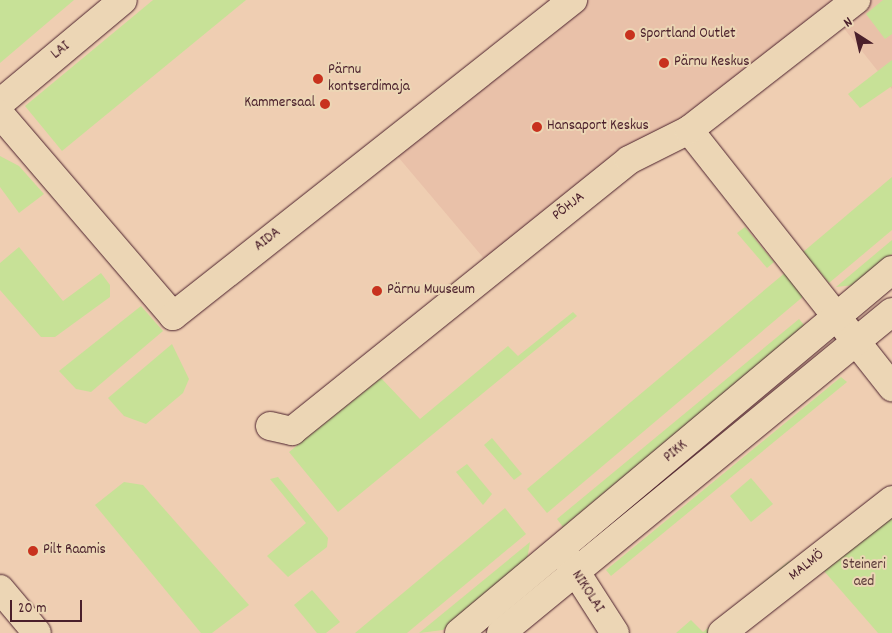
<!DOCTYPE html>
<html>
<head>
<meta charset="utf-8">
<style>
	body { margin:0 }
	#map { position:relative; width:892px; height:633px; overflow:hidden; background:#efceb2; font-family:Dekko,sans-serif }
	div>[style] { position:absolute }
	[style*='--x'] { left:calc(var(--x)*1px); top:calc(var(--y)*1px); width:calc(var(--w)*1px); rotate:calc(var(--a)*1deg) }
	.built>* { inset:0; background:#e9c1a9 }
	.green>* { inset:0; background:#c7e197 }
	.roads { filter:drop-shadow(0 0 1px #4a1f2b) drop-shadow(0 0 1px #4a1f2b) }
	.minor>* { height:28px; margin:-14px; padding:0 14px; transform-origin:14px; border-radius:14px; background:#ecd6b5 }
	.major>* { height:28px; margin:-14px; padding:0 14px; transform-origin:14px; border-radius:14px; background:#ecd6b5 }
	.dots>* { width:14px; height:14px; translate:-50% -50%; box-sizing:border-box; border:2px solid #ecd6b5; border-radius:50% }
	span { translate:-50% -50%; white-space:nowrap; text-align:center; line-height:1.15; -webkit-text-stroke:4px #ecd6b5; paint-order:stroke }
	.poi-label { font-size:15px; color:#4a1f2b }
	.left { translate:0 -50%; text-align:left }
	.right { translate:-100% -50%; text-align:right }
	.street-label { font-size:15px; color:#4a1f2b }
	.park-label { font-size:15px; color:#5d3c3b }
	.north { position:absolute; left:832px; top:10px; width:50px; height:50px; -webkit-text-stroke:4px #ecd6b5; paint-order:stroke; rotate:325deg; font-size:14px; font-weight:700; line-height:20px; text-align:center; color:#4a1f2b }
	.north::after { content:''; display:block; margin:auto; width:18px; height:22px; background:#4a1f2b; clip-path:polygon(50% 0,100% 100%,50% 72%,0 100%) }
	.scale { position:absolute; left:10px; top:600px; width:72px; height:22px; box-sizing:border-box; border:2px solid #4a1f2b; border-top:0; padding-left:6px; font-size:15px; line-height:18px; white-space:nowrap; color:#4a1f2b; -webkit-text-stroke:4px #ecd6b5; paint-order:stroke }
</style>
</head>
<body>
<div id="map">
	<div class="built">
		<div style="clip-path:polygon(545px 0,892px 0,892px 89px,835px 17px,492px 268px,388px 145px,557px 12px)"></div>
	</div>
	<div class="green">
		<div style="clip-path:polygon(0 0,74px 0,0 63px)"></div>
		<div style="clip-path:polygon(153px 0,246px 0,62px 151px,25px 106px)"></div>
		<div style="clip-path:polygon(883px 0,892px 0,892px 34px,885px 39px,866px 14px)"></div>
		<div style="clip-path:polygon(892px 60px,892px 86px,860px 108px,848px 94px)"></div>
		<div style="clip-path:polygon(0 156px,19px 166px,44px 194px,19px 213px,0 187px)"></div>
		<div style="clip-path:polygon(892px 177px,892px 230px,829px 283px,803px 252px)"></div>
		<div style="clip-path:polygon(745px 227px,774px 262px,767px 268px,737px 233px)"></div>
		<div style="clip-path:polygon(892px 240px,892px 254px,854px 285px,836px 287px)"></div>
		<div style="clip-path:polygon(19px 247px,63px 301px,101px 273px,110px 285px,110px 297px,55px 337px,41px 337px,0 290px,0 263px)"></div>
		<div style="clip-path:polygon(786px 272px,805px 295px,547px 513px,527px 489px)"></div>
		<div style="clip-path:polygon(141px 306px,163px 331px,91px 392px,76px 389px,59px 371px)"></div>
		<div style="clip-path:polygon(573px 312px,577px 316px,338px 512px,289px 452px,381px 378px,420px 419px,508px 346px,518px 356px)"></div>
		<div style="clip-path:polygon(799px 319px,805px 326px,563px 527px,557px 519px)"></div>
		<div style="clip-path:polygon(172px 344px,189px 379px,183px 393px,146px 424px,124px 416px,108px 398px)"></div>
		<div style="clip-path:polygon(841px 377px,847px 382px,611px 576px,606px 570px)"></div>
		<div style="clip-path:polygon(492px 438px,522px 474px,514px 480px,484px 445px)"></div>
		<div style="clip-path:polygon(467px 464px,492px 494px,483px 505px,456px 472px)"></div>
		<div style="clip-path:polygon(278px 477px,328px 538px,327px 547px,288px 577px,267px 556px,306px 523px,270px 479px)"></div>
		<div style="clip-path:polygon(751px 478px,773px 504px,751px 522px,730px 496px)"></div>
		<div style="clip-path:polygon(124px 482px,143px 485px,249px 605px,212px 633px,201px 633px,95px 505px)"></div>
		<div style="clip-path:polygon(505px 508px,526px 534px,407px 633px,355px 633px)"></div>
		<div style="clip-path:polygon(892px 515px,892px 633px,878px 633px,824px 571px)"></div>
		<div style="clip-path:polygon(530px 542px,527px 560px,443px 630px,419px 633px)"></div>
		<div style="clip-path:polygon(789px 561px,793px 565px,709px 633px,676px 633px,691px 620px,703px 632px)"></div>
		<div style="clip-path:polygon(312px 590px,340px 622px,326px 633px,317px 633px,294px 605px)"></div>
	</div>
	<div class="roads">
		<div class="minor">
			<div style="--x:0;--y:103;--w:160;--a:-39.9"></div>
			<div style="--x:0;--y:114;--w:266;--a:49.4"></div>
			<div style="--x:173;--y:316;--w:510;--a:-38.31"></div>
			<div style="--x:689;--y:130;--w:328;--a:51.7"></div>
			<div style="--x:270;--y:426;--w:23;--a:13"></div>
			<div style="--x:292;--y:431;--w:432;--a:-38.8"></div>
			<div style="--x:629;--y:160;--w:67;--a:-26.6"></div>
			<div style="--x:689;--y:130;--w:212;--a:-37.9"></div>
			<div style="--x:563;--y:552;--w:96;--a:57.3"></div>
			<div style="--x:722;--y:633;--w:216;--a:-38"></div>
		</div>
		<div class="major">
			<div style="--x:0;--y:589;--w:57;--a:49.9"></div>
			<div style="--x:459;--y:633;--w:565;--a:-39.97"></div>
			<div style="--x:501;--y:633;--w:506;--a:-39.39"></div>
		</div>
	</div>
	<div class="dots">
		<div style="left:630px;top:35px;background:#c8321e"></div>
		<div style="left:664px;top:63px;background:#c8321e"></div>
		<div style="left:318px;top:79px;background:#c8321e"></div>
		<div style="left:325px;top:104px;background:#c8321e"></div>
		<div style="left:537px;top:127px;background:#c8321e"></div>
		<div style="left:377px;top:291px;background:#c8321e"></div>
		<div style="left:33px;top:551px;background:#c8321e"></div>
	</div>
	<div class="poi-label">
		<span class="left" style="left:640px;top:35px">Sportland Outlet</span>
		<span class="left" style="left:674px;top:63px">Pärnu Keskus</span>
		<span class="left" style="left:328px;top:79px">Pärnu<br>kontserdimaja</span>
		<span class="right" style="left:315px;top:104px">Kammersaal</span>
		<span class="left" style="left:547px;top:127px">Hansaport Keskus</span>
		<span class="left" style="left:387px;top:291px">Pärnu Muuseum</span>
		<span class="left" style="left:43px;top:551px">Pilt Raamis</span>
	</div>
	<div class="street-label">
		<span style="left:61px;top:51px;rotate:-39deg">LAI</span>
		<span style="left:569px;top:207px;rotate:-38deg">PÕHJA</span>
		<span style="left:268px;top:240px;rotate:-38deg">AIDA</span>
		<span style="left:676px;top:452px;rotate:-40deg">PIKK</span>
		<span style="left:807px;top:566px;rotate:-38deg">MALMÖ</span>
		<span style="left:587px;top:592px;rotate:57deg">NIKOLAI</span>
	</div>
	<div class="park-label">
		<span style="left:864px;top:574px">Steineri<br>aed</span>
	</div>
	<div class="north">N</div>
	<div class="scale">20 m</div>
</div>
</body>
</html>
